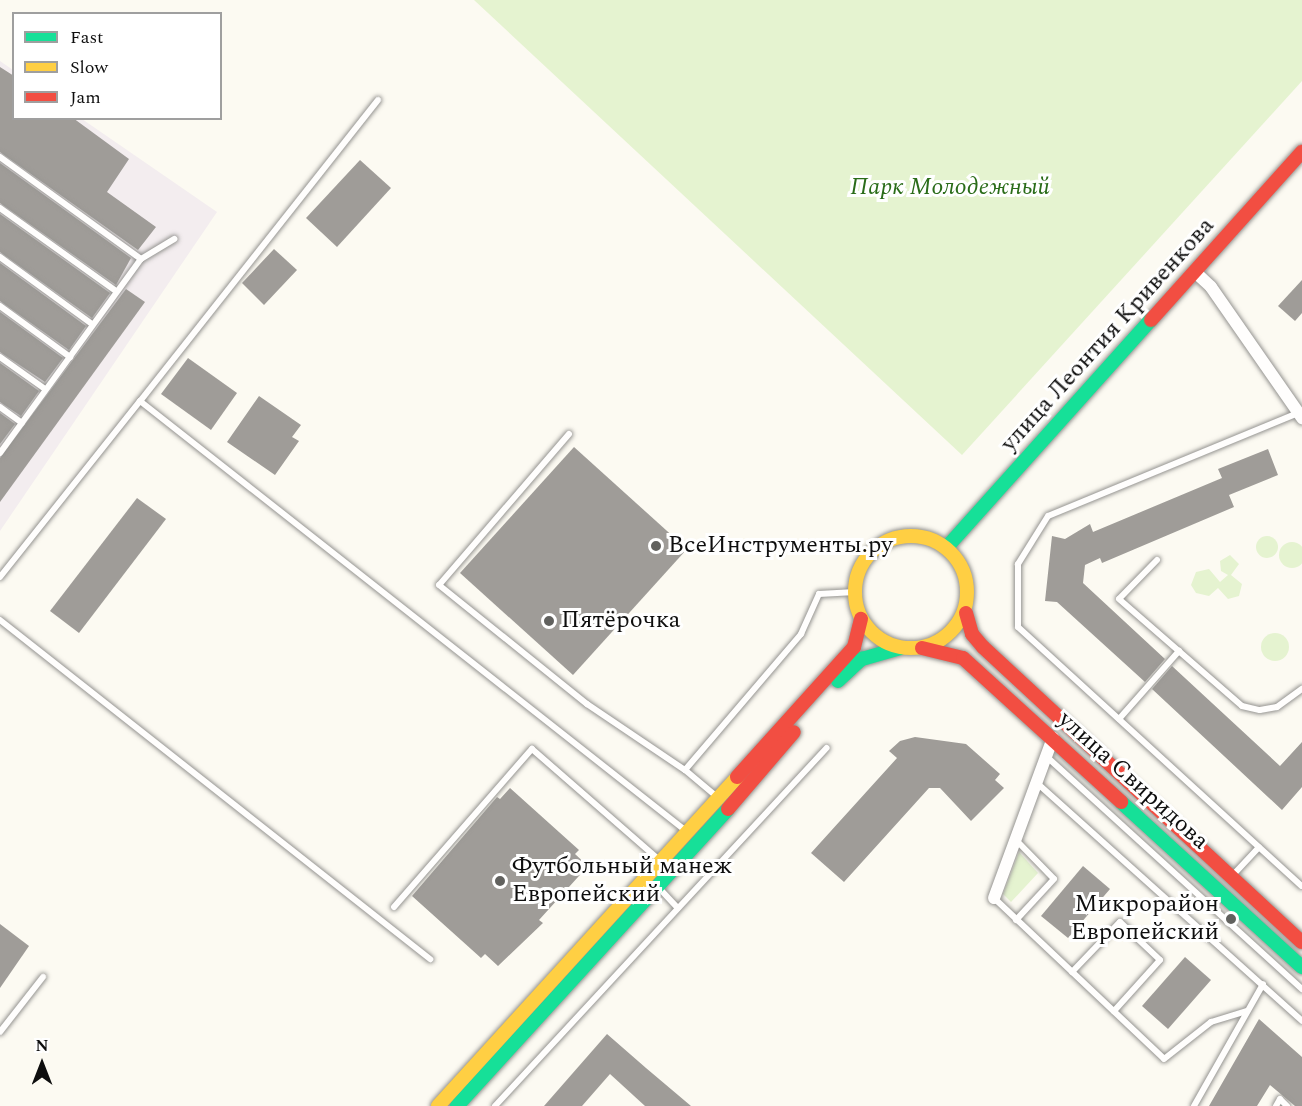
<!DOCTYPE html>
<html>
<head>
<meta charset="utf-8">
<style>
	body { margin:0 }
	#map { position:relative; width:1302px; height:1106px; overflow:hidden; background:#fcfaf2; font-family:Spectral,serif }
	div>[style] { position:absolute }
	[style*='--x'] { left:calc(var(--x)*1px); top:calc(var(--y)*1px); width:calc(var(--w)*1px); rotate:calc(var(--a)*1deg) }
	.industrial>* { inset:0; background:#f3edef }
	.green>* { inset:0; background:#e5f3d0 }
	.round { border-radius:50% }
	.building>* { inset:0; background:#9f9c98 }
	.roads { filter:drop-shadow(0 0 2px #959491) drop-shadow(0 0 2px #959491) }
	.lane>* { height:6px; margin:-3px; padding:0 3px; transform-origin:3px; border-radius:3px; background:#fffefd }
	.street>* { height:12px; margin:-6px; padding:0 6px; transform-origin:6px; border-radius:6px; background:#fffefd }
	.fast>* { height:14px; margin:-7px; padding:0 7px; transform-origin:7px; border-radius:7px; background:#16e098 }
	.slow>* { height:14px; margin:-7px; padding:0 7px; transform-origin:7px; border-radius:7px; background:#ffcf43 }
	.slow>.ring { margin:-7px; padding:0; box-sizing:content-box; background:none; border:14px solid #ffcf43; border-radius:50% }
	.jam>* { height:14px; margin:-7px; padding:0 7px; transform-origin:7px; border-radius:7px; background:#f24e42 }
	.dots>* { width:16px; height:16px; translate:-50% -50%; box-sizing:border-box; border:3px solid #fff; border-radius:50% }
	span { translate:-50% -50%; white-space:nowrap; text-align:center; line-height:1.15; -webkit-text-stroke:6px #fff; paint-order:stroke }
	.park-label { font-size:24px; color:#2a6c19; font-style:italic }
	.street-label { font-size:24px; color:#0e0e0e }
	.poi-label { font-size:24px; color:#0e0e0e }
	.left { translate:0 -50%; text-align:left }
	.right { translate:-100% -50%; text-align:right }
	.legend { position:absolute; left:12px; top:12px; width:210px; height:108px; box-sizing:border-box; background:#fff; border:2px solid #9f9f9f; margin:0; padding:8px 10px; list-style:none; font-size:18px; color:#0e0e0e }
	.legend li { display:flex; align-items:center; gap:12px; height:30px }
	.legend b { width:30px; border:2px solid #9f9f9f }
	.north { position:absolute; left:12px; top:1034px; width:60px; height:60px; -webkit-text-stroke:4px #fff; paint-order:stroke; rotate:0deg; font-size:16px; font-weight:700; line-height:24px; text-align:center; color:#0e0e0e }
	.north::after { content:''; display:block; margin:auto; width:21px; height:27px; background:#0e0e0e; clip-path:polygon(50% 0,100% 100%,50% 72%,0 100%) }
</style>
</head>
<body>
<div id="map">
	<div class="industrial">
		<div style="clip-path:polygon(0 61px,13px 70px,14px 118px,82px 119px,217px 212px,0 531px)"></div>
	</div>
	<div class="green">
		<div style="clip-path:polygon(474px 0,1302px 0,1302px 81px,962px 455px)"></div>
		<div class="round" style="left:1256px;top:536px;width:22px;height:22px"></div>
		<div class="round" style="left:1279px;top:542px;width:26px;height:26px"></div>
		<div style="clip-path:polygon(1230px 555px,1239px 564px,1231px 575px,1242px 584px,1239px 596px,1228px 599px,1218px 588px,1209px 596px,1196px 593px,1191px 585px,1196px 572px,1209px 569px,1220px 582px,1228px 575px,1221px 571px,1220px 561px)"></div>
		<div class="round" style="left:1261px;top:633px;width:28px;height:28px"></div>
		<div style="clip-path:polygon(1019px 852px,1038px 873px,1011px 902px,1003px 894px)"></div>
	</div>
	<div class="building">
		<div style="clip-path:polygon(0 67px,14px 76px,14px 118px,73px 118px,129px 159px,107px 192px,156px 227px,138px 250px,0 152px)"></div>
		<div style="clip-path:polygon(360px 160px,391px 188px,337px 247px,306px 218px)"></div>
		<div style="clip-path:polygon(0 163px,131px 258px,116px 285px,0 203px)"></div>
		<div style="clip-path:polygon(0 214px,110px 293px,92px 318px,0 252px)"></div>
		<div style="clip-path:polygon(274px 249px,297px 270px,264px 305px,242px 283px)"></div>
		<div style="clip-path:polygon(0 263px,86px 326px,69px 350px,0 301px)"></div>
		<div style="clip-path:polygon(1302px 280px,1302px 313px,1295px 321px,1278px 306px)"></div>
		<div style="clip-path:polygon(126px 289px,145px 302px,0 502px,0 458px)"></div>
		<div style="clip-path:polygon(0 312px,63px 358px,45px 382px,0 352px)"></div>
		<div style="clip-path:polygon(188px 358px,237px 393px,211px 430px,161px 394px)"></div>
		<div style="clip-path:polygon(0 363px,39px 391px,21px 416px,0 402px)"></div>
		<div style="clip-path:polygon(259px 396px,301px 425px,292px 437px,299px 441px,275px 475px,227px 442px)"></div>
		<div style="clip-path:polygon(0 413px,15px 424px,0 444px)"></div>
		<div style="clip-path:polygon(574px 447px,687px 549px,573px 675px,460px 573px)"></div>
		<div style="clip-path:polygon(1268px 449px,1278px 475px,1229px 495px,1234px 507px,1102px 563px,1100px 558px,1085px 565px,1083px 583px,1165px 659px,1145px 682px,1057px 602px,1045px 601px,1052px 536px,1065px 539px,1090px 524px,1093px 532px,1222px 478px,1218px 469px)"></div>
		<div style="clip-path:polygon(137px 498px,166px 519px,79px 633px,50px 611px)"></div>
		<div style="clip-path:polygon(1172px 666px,1280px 766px,1302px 742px,1302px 787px,1282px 810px,1152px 689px)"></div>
		<div style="clip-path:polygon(915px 737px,966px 744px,1000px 774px,995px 780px,1004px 788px,971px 821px,940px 788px,929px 788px,844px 882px,811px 853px,897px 758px,889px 751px,900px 741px)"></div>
		<div style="clip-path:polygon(510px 788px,579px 850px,575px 854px,588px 866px,539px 920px,543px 923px,498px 966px,485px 954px,481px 958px,412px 896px,497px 797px,500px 799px)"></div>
		<div style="clip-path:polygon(1083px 866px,1110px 889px,1068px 938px,1041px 916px)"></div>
		<div style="clip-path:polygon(0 924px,29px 946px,0 988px)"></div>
		<div style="clip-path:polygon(1185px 957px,1211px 980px,1168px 1029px,1142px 1006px)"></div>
		<div style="clip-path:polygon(1259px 1019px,1302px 1057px,1302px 1106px,1295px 1106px,1270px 1085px,1257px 1106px,1209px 1106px)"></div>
		<div style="clip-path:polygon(607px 1034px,646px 1068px,691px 1106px,645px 1106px,610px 1074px,582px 1106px,544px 1106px)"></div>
	</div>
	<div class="roads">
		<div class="lane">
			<div style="--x:378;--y:100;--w:384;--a:128.3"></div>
			<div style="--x:140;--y:401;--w:694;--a:38.21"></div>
			<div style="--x:0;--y:157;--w:174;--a:35.9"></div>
			<div style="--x:0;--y:208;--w:143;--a:35.6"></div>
			<div style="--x:0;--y:257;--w:114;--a:36.1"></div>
			<div style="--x:0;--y:306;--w:87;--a:36.1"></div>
			<div style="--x:0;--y:357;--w:55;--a:35.4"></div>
			<div style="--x:0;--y:407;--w:27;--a:36"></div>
			<div style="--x:1298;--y:413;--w:270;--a:157.6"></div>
			<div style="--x:1048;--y:516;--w:57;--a:122"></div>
			<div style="--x:1018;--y:564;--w:63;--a:90"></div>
			<div style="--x:1018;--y:627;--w:384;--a:42.4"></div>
			<div style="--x:569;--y:434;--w:199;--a:130.7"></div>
			<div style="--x:439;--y:585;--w:190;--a:38.8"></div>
			<div style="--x:587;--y:704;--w:118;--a:34"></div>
			<div style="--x:0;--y:453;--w:240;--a:-54"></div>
			<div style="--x:141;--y:259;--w:39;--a:-31"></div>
			<div style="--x:1157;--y:560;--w:54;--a:134.3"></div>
			<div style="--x:1119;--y:599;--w:163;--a:41"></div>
			<div style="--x:1242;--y:706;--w:18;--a:13"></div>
			<div style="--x:1260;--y:710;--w:17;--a:-10"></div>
			<div style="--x:1277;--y:707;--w:31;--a:-36"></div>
			<div style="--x:0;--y:577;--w:225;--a:-51.5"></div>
			<div style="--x:0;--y:620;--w:548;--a:38.25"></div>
			<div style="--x:1119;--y:719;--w:91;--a:-48.6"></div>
			<div style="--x:1047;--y:757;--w:345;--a:42.3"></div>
			<div style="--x:1037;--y:783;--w:356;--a:41.9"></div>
			<div style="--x:716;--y:796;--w:40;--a:-140"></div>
			<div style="--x:685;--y:770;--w:179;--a:-49.5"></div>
			<div style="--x:801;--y:634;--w:44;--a:-65.8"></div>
			<div style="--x:819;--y:594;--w:36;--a:-3"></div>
			<div style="--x:1016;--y:840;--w:54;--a:45.7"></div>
			<div style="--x:1054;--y:879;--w:56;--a:132.8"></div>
			<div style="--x:1233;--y:875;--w:38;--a:-47"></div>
			<div style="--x:660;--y:889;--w:26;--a:47"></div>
			<div style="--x:994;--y:898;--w:234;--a:43.4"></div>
			<div style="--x:1164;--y:1059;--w:60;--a:-38.2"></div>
			<div style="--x:1211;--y:1022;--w:37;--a:-17"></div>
			<div style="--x:394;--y:907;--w:210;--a:-48.9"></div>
			<div style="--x:532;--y:749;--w:167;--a:41.1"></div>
			<div style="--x:1072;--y:972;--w:69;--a:-46.2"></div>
			<div style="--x:1120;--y:922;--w:55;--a:43.5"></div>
			<div style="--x:1160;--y:960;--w:69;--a:132"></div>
			<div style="--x:0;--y:1032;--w:70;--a:-52"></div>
			<div style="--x:495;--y:1106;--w:488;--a:-47.2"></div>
			<div style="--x:1194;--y:1106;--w:140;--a:-60.5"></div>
			<div style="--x:1276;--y:1106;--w:8;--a:-60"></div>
			<div style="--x:1280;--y:1099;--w:10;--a:45"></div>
		</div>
		<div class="street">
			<div style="--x:1194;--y:271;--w:23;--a:43"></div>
			<div style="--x:1211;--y:287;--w:160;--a:55.2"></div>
			<div style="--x:994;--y:898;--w:171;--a:-69.8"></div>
		</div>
		<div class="fast">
			<div style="--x:947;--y:547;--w:305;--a:-48.1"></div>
			<div style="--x:838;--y:681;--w:33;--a:-43"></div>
			<div style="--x:862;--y:659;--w:40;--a:-16"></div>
			<div style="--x:1121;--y:802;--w:245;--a:42.4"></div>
			<div style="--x:457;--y:1106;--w:402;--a:-47.6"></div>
		</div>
		<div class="slow">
			<div class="ring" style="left:855px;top:536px;width:98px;height:98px"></div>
			<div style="--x:438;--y:1106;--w:445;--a:-47.7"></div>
		</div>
		<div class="jam">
			<div style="--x:1151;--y:320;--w:226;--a:-48.1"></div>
			<div style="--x:966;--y:613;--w:22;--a:74"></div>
			<div style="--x:972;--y:634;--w:17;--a:50"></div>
			<div style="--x:983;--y:647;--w:434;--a:42.8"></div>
			<div style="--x:922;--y:648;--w:42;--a:13.7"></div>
			<div style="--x:963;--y:658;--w:214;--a:42.3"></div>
			<div style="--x:737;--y:777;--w:175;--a:-48"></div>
			<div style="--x:854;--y:647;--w:29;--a:-76"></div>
			<div style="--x:728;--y:809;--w:101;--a:-49.4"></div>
		</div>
	</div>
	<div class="dots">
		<div style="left:656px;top:546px;background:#61615e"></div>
		<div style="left:549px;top:621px;background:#61615e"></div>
		<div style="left:500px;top:881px;background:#61615e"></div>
		<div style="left:1231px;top:919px;background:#61615e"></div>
	</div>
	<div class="park-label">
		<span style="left:950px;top:188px">Парк Молодежный</span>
	</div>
	<div class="street-label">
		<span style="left:1108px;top:335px;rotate:-48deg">улица Леонтия Кривенкова</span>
		<span style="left:1133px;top:781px;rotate:42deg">улица Свиридова</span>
	</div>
	<div class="poi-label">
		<span class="left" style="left:668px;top:546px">ВсеИнструменты.ру</span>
		<span class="left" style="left:561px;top:621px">Пятёрочка</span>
		<span class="left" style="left:512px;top:881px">Футбольный манеж<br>Европейский</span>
		<span class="right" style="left:1219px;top:919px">Микрорайон<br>Европейский</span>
	</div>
	<ul class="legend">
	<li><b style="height:8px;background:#16e098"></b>Fast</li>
	<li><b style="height:8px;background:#ffcf43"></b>Slow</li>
	<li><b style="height:8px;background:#f24e42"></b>Jam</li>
	</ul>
	<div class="north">N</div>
</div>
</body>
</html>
